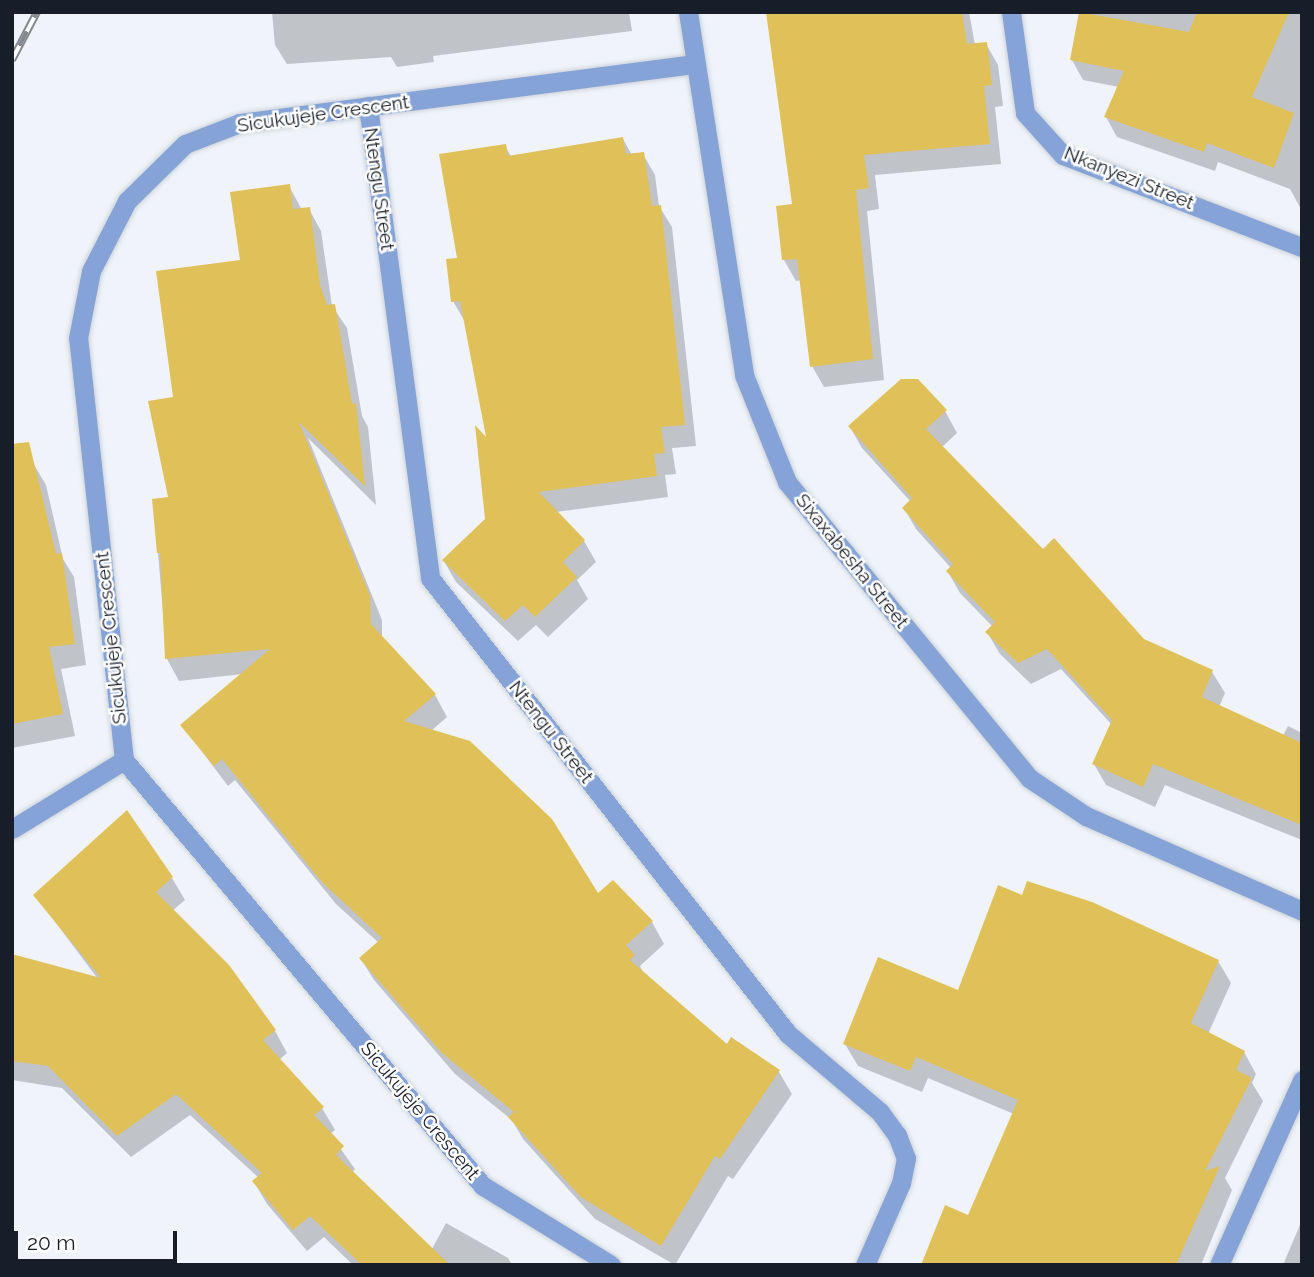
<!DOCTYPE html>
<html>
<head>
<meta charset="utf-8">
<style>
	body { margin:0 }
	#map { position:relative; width:1314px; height:1277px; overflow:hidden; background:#f0f4fa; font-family:Raleway,sans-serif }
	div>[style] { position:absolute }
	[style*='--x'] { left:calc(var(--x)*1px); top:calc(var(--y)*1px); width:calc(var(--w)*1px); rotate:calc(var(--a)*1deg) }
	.shadow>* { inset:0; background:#0003 }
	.building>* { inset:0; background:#e0c059 }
	.roads { filter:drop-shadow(0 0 2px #cdd2d9) drop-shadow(0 0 2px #cdd2d9) }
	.minor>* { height:19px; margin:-9.5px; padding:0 9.5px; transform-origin:9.5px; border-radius:9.5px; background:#85a3d7 }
	.rail>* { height:8px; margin-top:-4px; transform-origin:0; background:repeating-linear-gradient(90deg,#fff 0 16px,#828790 0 32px); box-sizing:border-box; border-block:2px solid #828790 }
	span { translate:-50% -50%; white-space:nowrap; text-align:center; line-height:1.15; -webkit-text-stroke:5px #fff; paint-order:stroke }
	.street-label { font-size:19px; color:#171d29 }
	.frame { position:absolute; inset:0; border:14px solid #171d29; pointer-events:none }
	.scale { position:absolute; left:14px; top:1231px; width:163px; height:32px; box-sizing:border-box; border:4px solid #171d29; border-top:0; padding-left:9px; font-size:21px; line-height:24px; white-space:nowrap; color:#171d29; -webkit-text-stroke:5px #fff; paint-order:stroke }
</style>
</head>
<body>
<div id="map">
	<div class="shadow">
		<div style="clip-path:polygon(272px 12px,629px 12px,632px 31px,433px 56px,434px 62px,397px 67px,391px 57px,287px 64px,275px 45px)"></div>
		<div style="clip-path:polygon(768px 12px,969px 12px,975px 45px,986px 44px,998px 65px,1003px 106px,995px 107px,1001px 164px,875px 175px,879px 209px,867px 211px,884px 380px,824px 387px,812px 366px,802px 280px,796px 281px,784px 260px,794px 206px)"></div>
		<div style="clip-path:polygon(1081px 12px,1302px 12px,1302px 211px,1290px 189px,1218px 162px,1215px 171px,1117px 137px,1106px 117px,1119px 87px,1083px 80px,1072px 60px)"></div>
		<div style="clip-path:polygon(623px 139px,632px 155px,643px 154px,655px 175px,659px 206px,672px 227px,696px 446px,672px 448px,676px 474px,665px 475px,668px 497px,556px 512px,584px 541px,596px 562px,577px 580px,588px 599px,548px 637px,536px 625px,518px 641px,456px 582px,444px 561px,486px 520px,489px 442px,465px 322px,453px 301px,459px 260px,505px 146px,512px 158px)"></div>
		<div style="clip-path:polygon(289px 186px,302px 210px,309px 209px,321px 231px,332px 306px,347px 328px,362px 416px,368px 427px,376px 505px,308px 438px,382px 620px,382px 638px,435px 695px,447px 717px,431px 731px,598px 896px,652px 922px,664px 944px,640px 966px,644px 975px,727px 1046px,732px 1039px,779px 1072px,792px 1094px,733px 1179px,728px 1176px,675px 1265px,595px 1219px,523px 1139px,512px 1120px,455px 1074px,374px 980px,361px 959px,379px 943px,336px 904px,235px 780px,228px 786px,182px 725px,243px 674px,179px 681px,167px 659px,158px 553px,170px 498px,174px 399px,242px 262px)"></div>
		<div style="clip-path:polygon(945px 411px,957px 433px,941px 448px,1043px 552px,1143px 641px,1212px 672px,1225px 693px,1219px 707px,1283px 736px,1288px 726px,1302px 733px,1302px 840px,1165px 785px,1155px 807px,1106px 785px,1094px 764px,1112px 725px,1061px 669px,1031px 684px,1000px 654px,987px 632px,993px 627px,960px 593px,948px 572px,951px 568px,916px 529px,904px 508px,911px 502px,862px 448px,850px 427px)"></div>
		<div style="clip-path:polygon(33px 463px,46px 485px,63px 559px,74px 577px,86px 665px,61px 669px,75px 736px,12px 748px,12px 466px)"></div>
		<div style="clip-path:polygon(172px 878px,185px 900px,172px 911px,275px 1031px,287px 1053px,279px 1060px,322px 1108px,335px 1130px,330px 1134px,355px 1169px,352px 1172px,432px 1249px,446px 1223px,508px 1258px,512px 1265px,353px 1265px,324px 1237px,307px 1251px,267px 1204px,254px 1182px,259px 1178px,190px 1115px,131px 1157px,62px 1088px,12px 1080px,12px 956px,98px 979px,35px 895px)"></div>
		<div style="clip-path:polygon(1218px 961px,1231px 983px,1208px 1034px,1244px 1052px,1256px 1074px,1252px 1083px,1263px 1101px,1225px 1178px,1232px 1190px,1201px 1265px,923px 1265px,969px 1217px,1014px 1114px,928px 1078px,922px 1092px,858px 1066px,845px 1044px,959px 992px)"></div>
		<div style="clip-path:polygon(1302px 1220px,1302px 1265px,1283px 1265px)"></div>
	</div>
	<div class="building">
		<div style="clip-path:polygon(766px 12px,962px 12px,967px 44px,987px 42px,992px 85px,984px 86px,990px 144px,864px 155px,869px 188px,856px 190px,873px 359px,810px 367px,797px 259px,782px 260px,776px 206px,792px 204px)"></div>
		<div style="clip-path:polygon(1079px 12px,1189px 32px,1197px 12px,1289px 12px,1252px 97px,1294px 113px,1274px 168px,1207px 143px,1204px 152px,1104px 117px,1124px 71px,1070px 60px)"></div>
		<div style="clip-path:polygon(623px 137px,626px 154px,644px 152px,652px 206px,661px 205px,685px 425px,661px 427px,665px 453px,654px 454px,657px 476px,539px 492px,585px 540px,563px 562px,577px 577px,535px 617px,523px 605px,505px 621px,442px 560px,485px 519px,475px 425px,486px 437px,460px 301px,451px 302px,446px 259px,457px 258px,439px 154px,506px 144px,508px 156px)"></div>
		<div style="clip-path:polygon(290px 184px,293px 209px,310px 207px,320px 285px,327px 305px,335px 304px,352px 404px,356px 403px,365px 486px,299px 422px,370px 596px,371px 624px,436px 694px,404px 721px,470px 741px,552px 819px,598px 893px,613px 880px,653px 921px,626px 945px,635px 955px,630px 960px,727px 1044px,731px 1037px,780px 1070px,720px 1159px,715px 1156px,661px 1246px,581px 1197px,508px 1117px,514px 1112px,441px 1052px,359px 958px,382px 938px,322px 882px,222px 759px,214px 766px,180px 725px,270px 649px,165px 659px,160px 553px,157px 553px,152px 499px,168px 497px,148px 401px,173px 397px,156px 271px,240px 260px,230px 192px)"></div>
		<div style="clip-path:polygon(901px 379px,918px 379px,947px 410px,926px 429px,1043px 549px,1054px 538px,1144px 639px,1213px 670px,1202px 697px,1302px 743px,1302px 825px,1153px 764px,1143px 787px,1092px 764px,1112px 720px,1047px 649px,1018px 663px,985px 632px,995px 622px,946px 571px,953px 564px,902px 508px,912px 498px,848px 426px)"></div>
		<div style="clip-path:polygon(29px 442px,56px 554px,62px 553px,75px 644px,49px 647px,63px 714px,12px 724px,12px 444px)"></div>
		<div style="clip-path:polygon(127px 810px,173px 877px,156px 892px,229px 965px,276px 1030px,263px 1040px,324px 1107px,314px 1115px,344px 1146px,336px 1155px,450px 1265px,362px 1265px,310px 1216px,293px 1230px,252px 1181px,262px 1173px,176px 1094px,117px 1136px,48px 1066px,12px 1061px,12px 954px,101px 978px,33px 895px)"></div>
		<div style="clip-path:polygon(1027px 881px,1092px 902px,1219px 960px,1191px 1023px,1245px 1051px,1236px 1070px,1252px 1078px,1205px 1171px,1220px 1166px,1176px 1265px,921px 1265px,945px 1205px,968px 1215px,1018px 1100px,916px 1057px,910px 1071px,843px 1044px,878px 957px,958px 990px,998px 885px,1022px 895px)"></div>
	</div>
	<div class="roads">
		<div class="minor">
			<div style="--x:688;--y:12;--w:367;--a:81.2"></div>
			<div style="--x:744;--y:375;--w:115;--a:68.1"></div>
			<div style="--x:787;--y:482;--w:382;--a:50.7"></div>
			<div style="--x:1029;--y:778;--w:69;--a:33.7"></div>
			<div style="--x:1086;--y:816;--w:236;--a:23.7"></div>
			<div style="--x:1011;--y:12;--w:102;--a:82.1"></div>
			<div style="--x:1025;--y:113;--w:57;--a:47.9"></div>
			<div style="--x:1063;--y:155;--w:256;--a:21.1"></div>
			<div style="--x:368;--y:106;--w:476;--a:82.5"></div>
			<div style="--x:430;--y:578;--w:580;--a:51.86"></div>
			<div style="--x:788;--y:1034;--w:121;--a:40.3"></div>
			<div style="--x:880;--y:1112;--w:29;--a:54"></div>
			<div style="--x:897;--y:1135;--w:25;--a:69"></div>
			<div style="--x:906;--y:1158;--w:25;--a:101"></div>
			<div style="--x:901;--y:1183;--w:90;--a:113.7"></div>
			<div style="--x:12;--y:829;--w:132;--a:-31.6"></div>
			<div style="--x:611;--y:1265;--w:150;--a:-148.3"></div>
			<div style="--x:483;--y:1186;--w:557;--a:-130.12"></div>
			<div style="--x:124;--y:760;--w:424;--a:-96.2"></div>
			<div style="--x:78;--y:338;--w:68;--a:-79"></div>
			<div style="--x:91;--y:271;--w:79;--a:-62.8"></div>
			<div style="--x:127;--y:201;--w:81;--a:-44.5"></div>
			<div style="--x:185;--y:144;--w:59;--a:-20.9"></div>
			<div style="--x:240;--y:123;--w:459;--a:-7.4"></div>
			<div style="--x:1219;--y:1265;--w:203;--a:-65.8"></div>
		</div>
	</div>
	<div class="rail">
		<div style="--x:12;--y:60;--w:54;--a:-62.5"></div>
	</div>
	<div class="street-label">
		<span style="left:323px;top:114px;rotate:-8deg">Sicukujeje Crescent</span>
		<span style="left:1129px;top:178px;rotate:22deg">Nkanyezi Street</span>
		<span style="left:379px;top:189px;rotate:82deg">Ntengu Street</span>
		<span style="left:852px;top:561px;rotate:51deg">Sixaxabesha Street</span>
		<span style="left:111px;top:638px;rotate:-96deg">Sicukujeje Crescent</span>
		<span style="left:551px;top:732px;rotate:52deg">Ntengu Street</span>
		<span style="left:420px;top:1111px;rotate:50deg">Sicukujeje Crescent</span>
	</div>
	<div class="frame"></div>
	<div class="scale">20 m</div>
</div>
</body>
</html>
